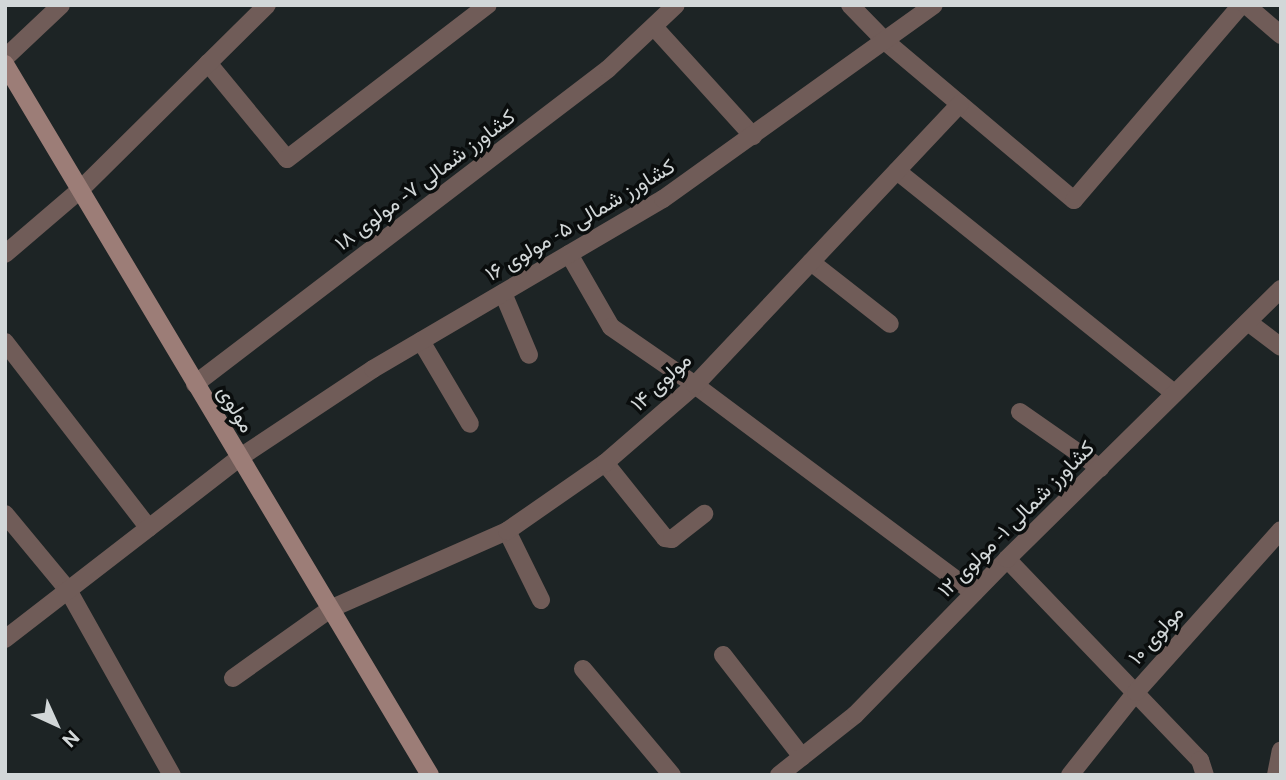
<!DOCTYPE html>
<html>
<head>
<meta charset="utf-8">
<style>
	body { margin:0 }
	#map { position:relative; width:1286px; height:780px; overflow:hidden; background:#1d2425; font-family:"Public Sans",Vazirmatn,sans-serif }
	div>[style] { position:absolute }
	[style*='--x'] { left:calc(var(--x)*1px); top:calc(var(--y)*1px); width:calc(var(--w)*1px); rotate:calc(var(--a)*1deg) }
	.street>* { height:18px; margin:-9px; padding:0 9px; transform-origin:9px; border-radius:9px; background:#705c58 }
	.secondary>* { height:18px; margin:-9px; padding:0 9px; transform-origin:9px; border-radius:9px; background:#9c7d77 }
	span { translate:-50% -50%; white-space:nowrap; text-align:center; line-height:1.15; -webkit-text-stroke:7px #0a0d0d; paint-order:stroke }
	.street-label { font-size:21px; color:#d2d7d8 }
	.frame { position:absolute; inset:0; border:7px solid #d2d7d8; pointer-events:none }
	.north { position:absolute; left:21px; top:689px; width:70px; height:70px; -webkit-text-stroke:5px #0a0d0d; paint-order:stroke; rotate:135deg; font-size:19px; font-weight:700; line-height:28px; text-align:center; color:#d2d7d8 }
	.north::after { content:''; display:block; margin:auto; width:24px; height:32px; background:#d2d7d8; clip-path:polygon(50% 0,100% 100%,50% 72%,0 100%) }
</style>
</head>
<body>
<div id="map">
	<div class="street">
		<div style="--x:850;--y:5;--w:50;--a:45.8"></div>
		<div style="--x:885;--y:41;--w:247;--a:40.1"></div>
		<div style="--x:1074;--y:200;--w:257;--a:-49.4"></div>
		<div style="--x:1246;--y:5;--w:46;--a:40.6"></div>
		<div style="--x:655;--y:28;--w:146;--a:47.8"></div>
		<div style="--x:5;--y:58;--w:77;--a:-43.4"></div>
		<div style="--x:208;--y:63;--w:124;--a:50.5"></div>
		<div style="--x:287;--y:159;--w:253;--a:-37.5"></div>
		<div style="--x:897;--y:171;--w:355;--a:38.7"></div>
		<div style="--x:5;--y:254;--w:99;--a:-40.5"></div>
		<div style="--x:80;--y:190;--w:263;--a:-44.7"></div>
		<div style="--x:569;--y:254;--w:84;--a:60.1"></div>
		<div style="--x:611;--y:327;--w:102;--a:34.6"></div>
		<div style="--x:695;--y:385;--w:348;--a:36.7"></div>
		<div style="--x:811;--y:262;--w:100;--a:38.1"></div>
		<div style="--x:503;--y:293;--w:67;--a:67.2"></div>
		<div style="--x:1248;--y:322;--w:41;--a:37.1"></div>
		<div style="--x:421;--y:341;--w:96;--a:59.4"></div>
		<div style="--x:5;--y:342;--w:235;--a:52.3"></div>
		<div style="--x:195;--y:384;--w:519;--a:-37.33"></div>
		<div style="--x:608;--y:69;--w:93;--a:-43.3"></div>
		<div style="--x:1020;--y:412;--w:98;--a:35"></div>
		<div style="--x:605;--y:463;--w:96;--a:51.3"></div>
		<div style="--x:665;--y:538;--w:7;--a:8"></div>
		<div style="--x:672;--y:539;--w:41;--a:-38"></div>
		<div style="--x:5;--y:514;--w:99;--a:50.3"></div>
		<div style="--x:68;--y:590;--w:212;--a:60.7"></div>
		<div style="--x:507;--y:531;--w:77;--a:63.8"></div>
		<div style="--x:1007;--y:559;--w:279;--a:46.2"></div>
		<div style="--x:1200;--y:760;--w:16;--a:72"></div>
		<div style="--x:5;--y:639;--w:296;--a:-37.7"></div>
		<div style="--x:239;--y:458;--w:161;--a:-33.6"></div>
		<div style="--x:373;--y:369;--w:336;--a:-30.4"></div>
		<div style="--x:663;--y:199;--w:333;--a:-35.6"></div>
		<div style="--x:723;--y:655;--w:129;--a:52.2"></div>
		<div style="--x:583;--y:669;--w:138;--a:50"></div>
		<div style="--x:233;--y:678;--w:119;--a:-35.4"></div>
		<div style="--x:330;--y:609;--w:193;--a:-23.8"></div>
		<div style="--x:507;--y:531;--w:119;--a:-34.8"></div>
		<div style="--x:605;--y:463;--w:119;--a:-40.9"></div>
		<div style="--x:695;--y:385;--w:386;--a:-46.7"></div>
		<div style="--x:779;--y:775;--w:97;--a:-38.3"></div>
		<div style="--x:855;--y:715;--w:218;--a:-45.7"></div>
		<div style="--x:1007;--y:559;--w:385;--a:-44.6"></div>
		<div style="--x:1070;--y:775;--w:106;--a:-51.5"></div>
		<div style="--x:1136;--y:692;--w:217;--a:-48.2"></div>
		<div style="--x:1276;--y:775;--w:25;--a:-79"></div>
	</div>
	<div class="secondary">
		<div style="--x:5;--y:64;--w:828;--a:59.13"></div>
	</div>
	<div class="street-label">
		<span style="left:425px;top:180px;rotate:-37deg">کشاورز شمالی ۷ - مولوی ۱۸</span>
		<span style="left:580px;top:220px;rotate:-31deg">کشاورز شمالی ۵ - مولوی ۱۶</span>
		<span style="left:661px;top:382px;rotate:-43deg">مولوی ۱۴</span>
		<span style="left:236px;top:409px;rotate:59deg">مولوی</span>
		<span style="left:1016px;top:519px;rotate:-45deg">کشاورز شمالی ۱ - مولوی ۱۲</span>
		<span style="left:1156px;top:635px;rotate:-48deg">مولوی ۱۰</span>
	</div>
	<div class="frame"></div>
	<div class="north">N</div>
</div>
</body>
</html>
